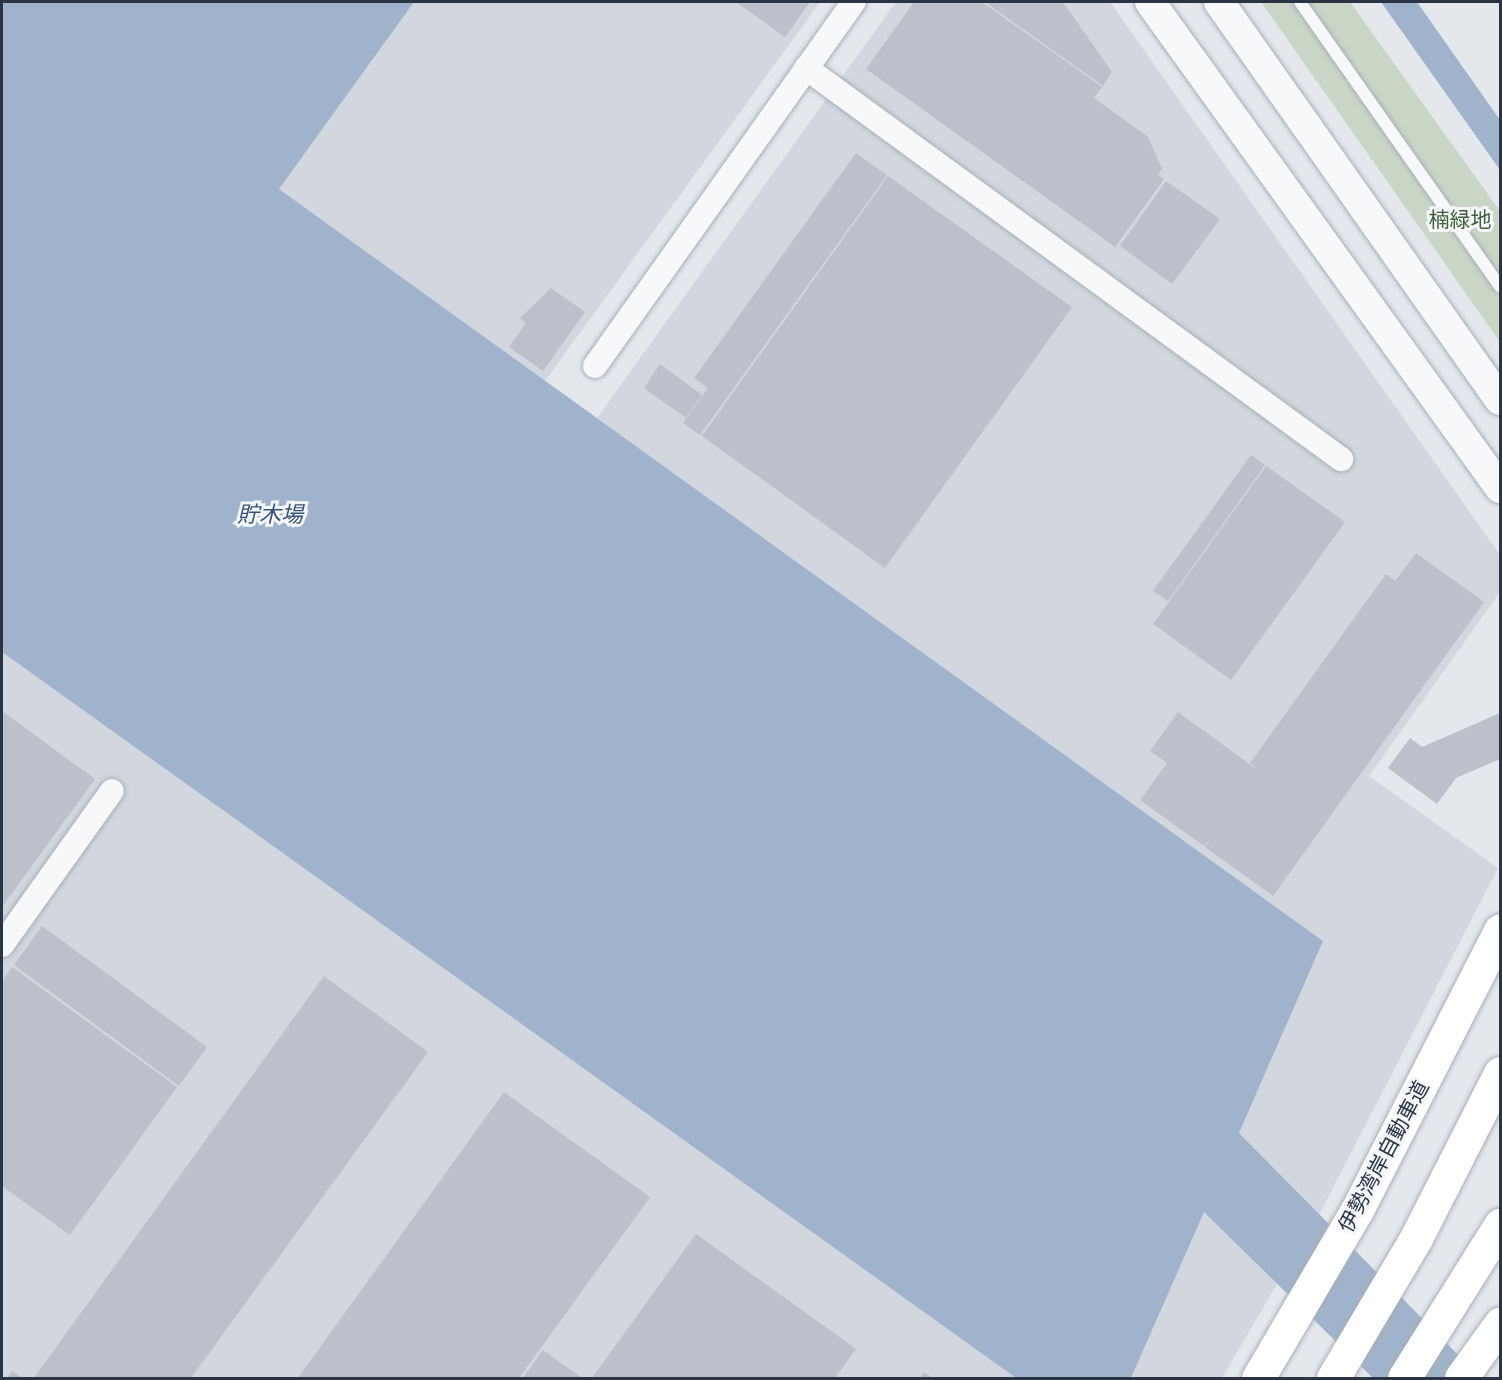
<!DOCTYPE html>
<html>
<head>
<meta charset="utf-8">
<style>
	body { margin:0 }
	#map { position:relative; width:1502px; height:1380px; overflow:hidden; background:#e4e7ec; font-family:"Open Sans","Noto Sans JP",sans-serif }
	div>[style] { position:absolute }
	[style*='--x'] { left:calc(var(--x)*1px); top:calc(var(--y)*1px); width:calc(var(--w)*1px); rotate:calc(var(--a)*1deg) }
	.built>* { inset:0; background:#d2d6de }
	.green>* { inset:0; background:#c9d6c5 }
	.water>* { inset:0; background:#9fb4cc }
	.building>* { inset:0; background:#bbc0ca }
	.roads { filter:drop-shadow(0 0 2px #a9aeb7) drop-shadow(0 0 2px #a9aeb7) }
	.service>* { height:12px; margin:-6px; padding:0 6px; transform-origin:6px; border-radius:6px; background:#f7f8fa }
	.minor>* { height:24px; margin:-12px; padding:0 12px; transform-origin:12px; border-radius:12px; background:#f7f8fa }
	.tertiary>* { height:30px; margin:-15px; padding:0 15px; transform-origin:15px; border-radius:15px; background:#f7f8fa }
	.primary>* { height:33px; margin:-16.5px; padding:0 16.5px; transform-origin:16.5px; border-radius:16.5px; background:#fff }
	.motorway>* { height:33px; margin:-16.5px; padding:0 16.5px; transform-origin:16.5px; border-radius:16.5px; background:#fff }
	span { translate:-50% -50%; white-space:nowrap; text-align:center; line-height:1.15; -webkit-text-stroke:6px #f4f6f9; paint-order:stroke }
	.park-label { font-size:21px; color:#3f6138 }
	.street-label { font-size:21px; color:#2b3445 }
	.water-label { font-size:22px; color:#34527a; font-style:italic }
	.frame { position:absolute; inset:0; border:3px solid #2b3445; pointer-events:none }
</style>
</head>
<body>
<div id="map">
	<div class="built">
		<div style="clip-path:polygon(414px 2px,820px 2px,545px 381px,279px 189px)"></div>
		<div style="clip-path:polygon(896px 2px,1110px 2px,1500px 555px,1500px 592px,1369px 776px,1498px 868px,1319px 1215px,1239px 1133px,1323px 941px,597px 418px)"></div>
		<div style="clip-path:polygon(2px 652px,1016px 1378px,2px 1378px)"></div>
		<div style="clip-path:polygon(1204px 1211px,1277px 1284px,1222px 1378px,1131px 1378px)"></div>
	</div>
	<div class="green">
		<div style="clip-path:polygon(1261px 2px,1350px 2px,1500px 211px,1500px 342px)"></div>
	</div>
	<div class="water">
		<div style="clip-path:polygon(2px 2px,414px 2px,279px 189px,1323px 941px,1239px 1133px,1481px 1378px,1373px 1378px,1204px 1212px,1131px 1378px,1016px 1378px,2px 652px)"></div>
		<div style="clip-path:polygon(1381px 2px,1417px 2px,1500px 120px,1500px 170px)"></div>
	</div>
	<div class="building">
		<div style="clip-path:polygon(736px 2px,810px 2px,785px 37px)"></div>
		<div style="clip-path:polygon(914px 2px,982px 2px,1102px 87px,1094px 98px,1148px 137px,1162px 169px,1158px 175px,1164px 179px,1115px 247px,866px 69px)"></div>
		<div style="clip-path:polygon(985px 2px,1063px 2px,1112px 72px,1103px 86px)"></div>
		<div style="clip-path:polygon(856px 153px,887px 175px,700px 435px,683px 423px,708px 388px,694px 378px)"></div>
		<div style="clip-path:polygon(888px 176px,1072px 307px,885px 568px,702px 436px)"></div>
		<div style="clip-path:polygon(1166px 181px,1220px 219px,1172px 284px,1120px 246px)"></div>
		<div style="clip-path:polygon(551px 288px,585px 312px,543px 371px,509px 347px,526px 323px,520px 318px)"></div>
		<div style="clip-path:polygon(660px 364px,702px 395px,686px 418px,644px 388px)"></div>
		<div style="clip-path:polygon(1251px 455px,1265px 465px,1168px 601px,1153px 591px)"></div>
		<div style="clip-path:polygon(1266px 466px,1345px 522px,1231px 680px,1153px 624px)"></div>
		<div style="clip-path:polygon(1416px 553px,1484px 602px,1273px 896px,1205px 847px,1211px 838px,1204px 846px,1140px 800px,1167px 763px,1150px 751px,1178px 712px,1259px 771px,1250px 763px,1386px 574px,1395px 581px)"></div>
		<div style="clip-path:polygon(2px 711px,95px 779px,2px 907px)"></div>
		<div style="clip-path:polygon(1500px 713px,1500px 759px,1456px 778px,1437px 804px,1388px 768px,1410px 738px,1422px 747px)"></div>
		<div style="clip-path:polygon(42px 926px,207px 1047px,179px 1086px,14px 965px)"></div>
		<div style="clip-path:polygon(12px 967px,177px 1087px,70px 1235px,2px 1186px,2px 982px)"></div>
		<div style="clip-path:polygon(324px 976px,428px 1052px,191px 1378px,34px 1378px)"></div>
		<div style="clip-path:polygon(504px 1092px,650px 1197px,519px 1378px,298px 1378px)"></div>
		<div style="clip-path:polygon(696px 1234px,856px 1349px,835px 1378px,592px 1378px)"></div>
		<div style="clip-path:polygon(543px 1350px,582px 1378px,523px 1378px)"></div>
		<div style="clip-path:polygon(12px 1371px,23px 1378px,7px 1378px)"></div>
		<div style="clip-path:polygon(924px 1372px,932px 1378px,920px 1378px)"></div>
	</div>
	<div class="roads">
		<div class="service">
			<div style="--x:1300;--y:2;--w:348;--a:54.9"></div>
		</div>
		<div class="minor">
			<div style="--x:806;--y:68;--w:663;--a:36.16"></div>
			<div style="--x:595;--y:366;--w:447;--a:-54.6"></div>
			<div style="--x:2;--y:945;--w:189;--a:-54.5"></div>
		</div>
		<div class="tertiary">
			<div style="--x:1150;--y:2;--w:599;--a:54.24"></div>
			<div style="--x:1219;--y:2;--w:487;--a:54.8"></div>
		</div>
		<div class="primary">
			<div style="--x:1404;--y:1378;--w:181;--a:-57.9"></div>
			<div style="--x:1461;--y:1378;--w:67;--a:-54.2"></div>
		</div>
		<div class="motorway">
			<div style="--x:1258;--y:1378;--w:195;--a:-59.5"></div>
			<div style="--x:1357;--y:1210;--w:314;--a:-62.9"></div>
			<div style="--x:1333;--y:1378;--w:163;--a:-59.3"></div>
			<div style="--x:1416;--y:1238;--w:185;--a:-63"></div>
		</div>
	</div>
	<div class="park-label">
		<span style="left:1460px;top:219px">楠緑地</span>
	</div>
	<div class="street-label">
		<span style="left:1383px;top:1156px;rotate:-62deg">伊勢湾岸自動車道</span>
	</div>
	<div class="water-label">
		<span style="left:270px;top:514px">貯木場</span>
	</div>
	<div class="frame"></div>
</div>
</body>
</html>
